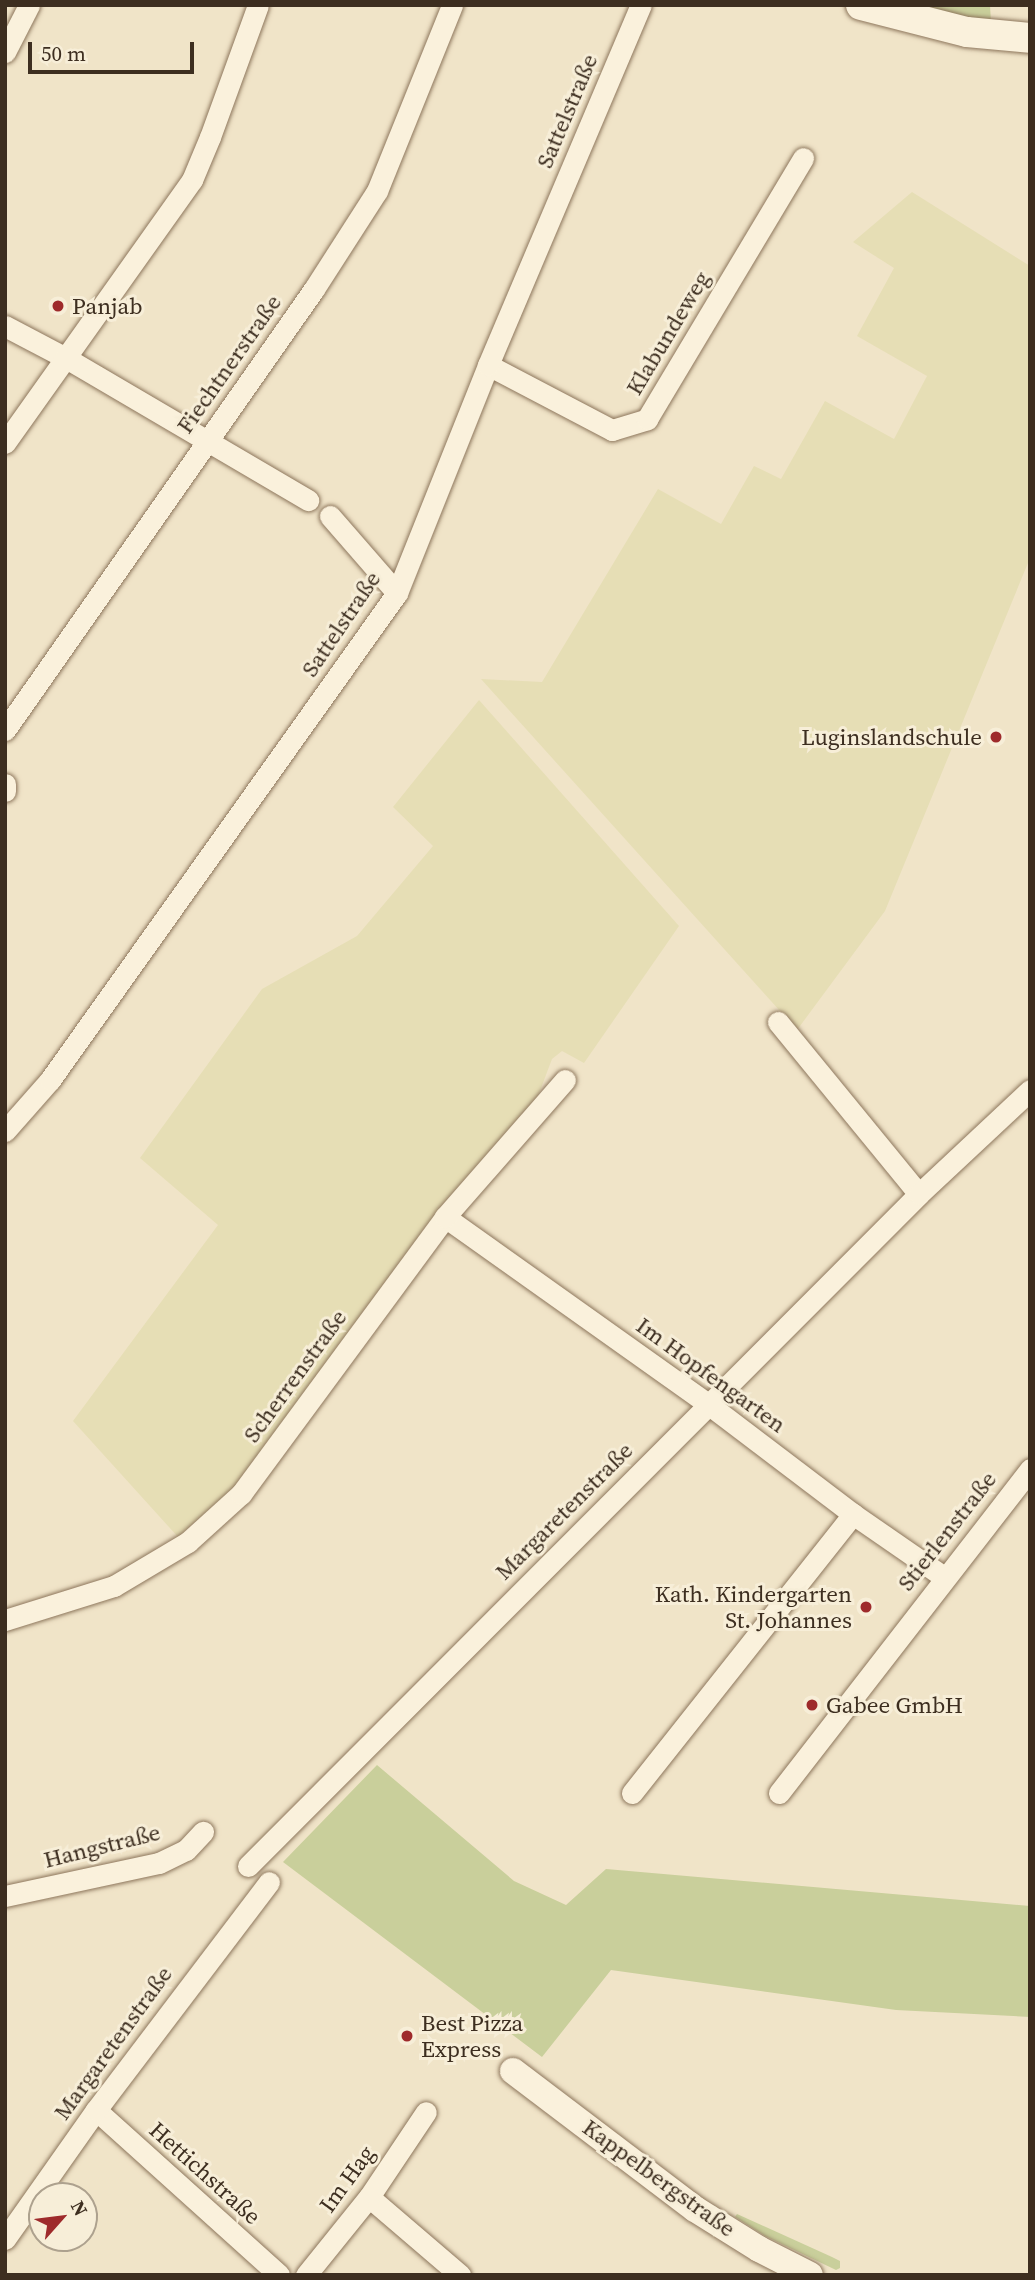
<!DOCTYPE html>
<html>
<head>
<meta charset="utf-8">
<style>
	body { margin:0 }
	#map { position:relative; width:1035px; height:2280px; overflow:hidden; background:#f0e4c8; font-family:"Source Serif 4",serif }
	div>[style] { position:absolute }
	[style*='--x'] { left:calc(var(--x)*1px); top:calc(var(--y)*1px); width:calc(var(--w)*1px); rotate:calc(var(--a)*1deg) }
	.farmland>* { inset:0; background:#e6deb5 }
	.green>* { inset:0; background:#c9cf9b }
	.roads { filter:drop-shadow(0 0 2px #8d765c) drop-shadow(0 0 2px #8d765c) }
	.minor>* { height:21px; margin:-10.5px; padding:0 10.5px; transform-origin:10.5px; border-radius:10.5px; background:#faf1dc }
	.tertiary>* { height:26px; margin:-13px; padding:0 13px; transform-origin:13px; border-radius:13px; background:#faf1dc }
	.secondary>* { height:30px; margin:-15px; padding:0 15px; transform-origin:15px; border-radius:15px; background:#faf1dc }
	.dots>* { width:19px; height:19px; translate:-50% -50%; box-sizing:border-box; border:4px solid #f7eed8; border-radius:50% }
	span { translate:-50% -50%; white-space:nowrap; text-align:center; line-height:1.15; -webkit-text-stroke:6px #f7eed8; paint-order:stroke }
	.street-label { font-size:23px; color:#3d2e20 }
	.poi-label { font-size:23px; color:#3d2e20 }
	.left { translate:0 -50%; text-align:left }
	.right { translate:-100% -50%; text-align:right }
	.frame { position:absolute; inset:0; border:7px solid #3d2e20; pointer-events:none }
	.north { position:absolute; left:28px; top:2182px; width:70px; height:70px; box-sizing:border-box; background:#f7eed8; border:2px solid #ada18e; border-radius:50%; rotate:62deg; font-size:19px; font-weight:700; line-height:28px; text-align:center; color:#3d2e20 }
	.north::after { content:''; display:block; margin:auto; width:24px; height:32px; background:#9e2a2b; clip-path:polygon(50% 0,100% 100%,50% 72%,0 100%) }
	.scale { position:absolute; left:28px; top:42px; width:166px; height:32px; box-sizing:border-box; border:4px solid #3d2e20; border-top:0; padding-left:9px; font-size:21px; line-height:24px; white-space:nowrap; color:#3d2e20; -webkit-text-stroke:5px #f7eed8; paint-order:stroke }
</style>
</head>
<body>
<div id="map">
	<div class="farmland">
		<div style="clip-path:polygon(912px 192px,1030px 266px,1030px 558px,885px 911px,797px 1030px,481px 679px,542px 682px,658px 489px,721px 524px,754px 466px,781px 479px,825px 401px,894px 439px,927px 376px,857px 336px,894px 268px,853px 242px)"></div>
		<div style="clip-path:polygon(479px 700px,679px 926px,584px 1063px,562px 1051px,552px 1059px,535px 1104px,232px 1490px,178px 1537px,73px 1421px,218px 1225px,140px 1158px,262px 989px,357px 936px,433px 846px,393px 807px)"></div>
	</div>
	<div class="green">
		<div style="clip-path:polygon(932px 5px,990px 5px,991px 23px,931px 9px)"></div>
		<div style="clip-path:polygon(377px 1765px,514px 1881px,566px 1905px,606px 1869px,1030px 1906px,1030px 2017px,896px 2010px,611px 1970px,542px 2057px,283px 1862px)"></div>
		<div style="clip-path:polygon(737px 2214px,832px 2257px,840px 2261px,840px 2268px,836px 2270px,765px 2236px,735px 2217px)"></div>
	</div>
	<div class="roads">
		<div class="minor">
			<div style="--x:5;--y:52;--w:53;--a:-62.9"></div>
			<div style="--x:5;--y:326;--w:69;--a:27.7"></div>
			<div style="--x:66;--y:358;--w:281;--a:30.4"></div>
			<div style="--x:488;--y:365;--w:140;--a:27.7"></div>
			<div style="--x:612;--y:430;--w:37;--a:-17"></div>
			<div style="--x:647;--y:419;--w:304;--a:-59.1"></div>
			<div style="--x:5;--y:443;--w:323;--a:-54.6"></div>
			<div style="--x:192;--y:180;--w:47;--a:-67.3"></div>
			<div style="--x:210;--y:137;--w:140;--a:-70"></div>
			<div style="--x:330;--y:516;--w:102;--a:49"></div>
			<div style="--x:5;--y:730;--w:538;--a:-54.98"></div>
			<div style="--x:314;--y:289;--w:117;--a:-57.3"></div>
			<div style="--x:377;--y:191;--w:201;--a:-68"></div>
			<div style="--x:5;--y:784;--w:7;--a:90"></div>
			<div style="--x:778;--y:1022;--w:222;--a:50.7"></div>
			<div style="--x:5;--y:1131;--w:68;--a:-48.6"></div>
			<div style="--x:50;--y:1080;--w:598;--a:-54.53"></div>
			<div style="--x:397;--y:593;--w:245;--a:-68.2"></div>
			<div style="--x:488;--y:365;--w:391;--a:-67"></div>
			<div style="--x:445;--y:1217;--w:323;--a:35.4"></div>
			<div style="--x:708;--y:1404;--w:182;--a:37.2"></div>
			<div style="--x:853;--y:1514;--w:111;--a:34.7"></div>
			<div style="--x:5;--y:1620;--w:114;--a:-17.3"></div>
			<div style="--x:114;--y:1586;--w:86;--a:-30.7"></div>
			<div style="--x:188;--y:1542;--w:72;--a:-42.2"></div>
			<div style="--x:241;--y:1494;--w:344;--a:-53.6"></div>
			<div style="--x:445;--y:1217;--w:182;--a:-48.8"></div>
			<div style="--x:632;--y:1793;--w:356;--a:-51.6"></div>
			<div style="--x:779;--y:1793;--w:410;--a:-52.2"></div>
			<div style="--x:248;--y:1866;--w:950;--a:-45.04"></div>
			<div style="--x:919;--y:1194;--w:152;--a:-43.1"></div>
			<div style="--x:5;--y:1896;--w:157;--a:-12.1"></div>
			<div style="--x:159;--y:1863;--w:30;--a:-26"></div>
			<div style="--x:186;--y:1850;--w:25;--a:-47"></div>
			<div style="--x:96;--y:2110;--w:246;--a:42"></div>
			<div style="--x:369;--y:2197;--w:120;--a:40.6"></div>
			<div style="--x:5;--y:2239;--w:158;--a:-54.8"></div>
			<div style="--x:96;--y:2110;--w:286;--a:-52.8"></div>
			<div style="--x:306;--y:2275;--w:100;--a:-51.1"></div>
			<div style="--x:369;--y:2197;--w:102;--a:-56.2"></div>
		</div>
		<div class="tertiary">
			<div style="--x:513;--y:2071;--w:228;--a:37.2"></div>
			<div style="--x:695;--y:2209;--w:75;--a:32"></div>
			<div style="--x:759;--y:2249;--w:57;--a:27"></div>
		</div>
		<div class="secondary">
			<div style="--x:861;--y:5;--w:109;--a:14.3"></div>
			<div style="--x:967;--y:32;--w:63;--a:5.4"></div>
		</div>
	</div>
	<div class="dots">
		<div style="left:58px;top:306px;background:#9e2a2b"></div>
		<div style="left:996px;top:737px;background:#9e2a2b"></div>
		<div style="left:866px;top:1607px;background:#9e2a2b"></div>
		<div style="left:812px;top:1705px;background:#9e2a2b"></div>
		<div style="left:407px;top:2036px;background:#9e2a2b"></div>
	</div>
	<div class="street-label">
		<span style="left:567px;top:111px;rotate:-67deg">Sattelstraße</span>
		<span style="left:668px;top:333px;rotate:-59deg">Klabundeweg</span>
		<span style="left:229px;top:364px;rotate:-55deg">Fiechtnerstraße</span>
		<span style="left:341px;top:624px;rotate:-56deg">Sattelstraße</span>
		<span style="left:711px;top:1375px;rotate:36deg">Im Hopfengarten</span>
		<span style="left:295px;top:1376px;rotate:-54deg">Scherrenstraße</span>
		<span style="left:564px;top:1511px;rotate:-45deg">Margaretenstraße</span>
		<span style="left:947px;top:1531px;rotate:-52deg">Stierlenstraße</span>
		<span style="left:102px;top:1846px;rotate:-14deg">Hangstraße</span>
		<span style="left:113px;top:2043px;rotate:-54deg">Margaretenstraße</span>
		<span style="left:205px;top:2173px;rotate:42deg">Hettichstraße</span>
		<span style="left:659px;top:2178px;rotate:36deg">Kappelbergstraße</span>
		<span style="left:347px;top:2179px;rotate:-54deg">Im Hag</span>
	</div>
	<div class="poi-label">
		<span class="left" style="left:72px;top:306px">Panjab</span>
		<span class="right" style="left:982px;top:737px">Luginslandschule</span>
		<span class="right" style="left:852px;top:1607px">Kath. Kindergarten<br>St. Johannes</span>
		<span class="left" style="left:826px;top:1705px">Gabee GmbH</span>
		<span class="left" style="left:421px;top:2036px">Best Pizza<br>Express</span>
	</div>
	<div class="frame"></div>
	<div class="north">N</div>
	<div class="scale">50 m</div>
</div>
</body>
</html>
